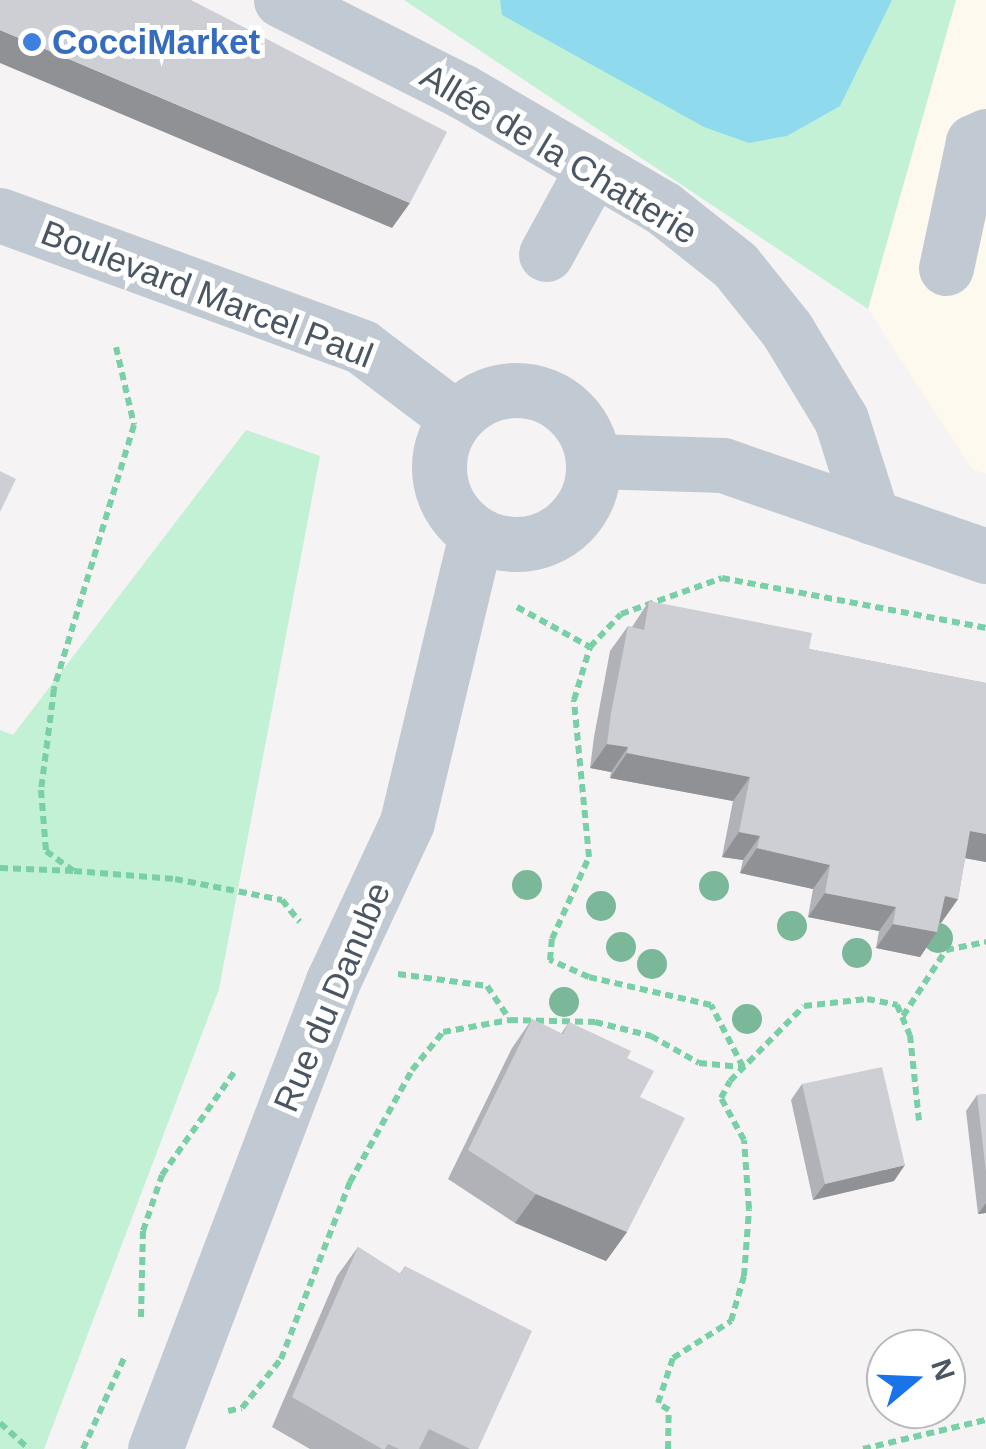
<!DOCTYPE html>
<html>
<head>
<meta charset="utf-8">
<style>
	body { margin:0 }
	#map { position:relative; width:986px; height:1449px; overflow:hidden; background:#f5f3f3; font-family:Arial,sans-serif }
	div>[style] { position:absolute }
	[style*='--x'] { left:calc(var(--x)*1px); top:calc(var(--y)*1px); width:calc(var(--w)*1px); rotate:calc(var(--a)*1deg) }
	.commercial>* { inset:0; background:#fdf9ef }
	.green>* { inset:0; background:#c3f1d5 }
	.water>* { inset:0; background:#90daee }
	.path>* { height:6px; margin-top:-3px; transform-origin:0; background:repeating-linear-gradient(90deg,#7ad0a6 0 8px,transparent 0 13px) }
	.minor>* { height:55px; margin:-27.5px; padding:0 27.5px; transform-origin:27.5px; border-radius:27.5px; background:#c1cad2 }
	.minor>.ring { margin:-27.5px; padding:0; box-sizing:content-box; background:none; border:55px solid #c1cad2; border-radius:50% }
	.trees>* { width:30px; height:30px; margin:-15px; border-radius:50%; background:#7bb799 }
	.wall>* { inset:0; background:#b0b2b7 }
	.shaded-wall>* { inset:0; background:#909195 }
	.building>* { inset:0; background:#cdcfd5 }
	.dots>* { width:28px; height:28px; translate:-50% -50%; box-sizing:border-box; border:5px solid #fff; border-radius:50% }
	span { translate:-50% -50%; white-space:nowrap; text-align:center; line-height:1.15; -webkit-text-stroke:10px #fff; paint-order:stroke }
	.shop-label { font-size:35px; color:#366cbe; font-weight:700 }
	.left { translate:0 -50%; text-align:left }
	.street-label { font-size:35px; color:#4a5661 }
	.north { position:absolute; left:866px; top:1329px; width:100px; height:100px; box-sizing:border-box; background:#fff; border:2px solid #b7bbc0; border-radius:50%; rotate:71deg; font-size:28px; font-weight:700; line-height:40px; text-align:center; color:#4a5661 }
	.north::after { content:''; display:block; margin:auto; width:35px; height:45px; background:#1a73e8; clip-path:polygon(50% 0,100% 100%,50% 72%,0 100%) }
</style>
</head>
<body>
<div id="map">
	<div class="commercial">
		<div style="clip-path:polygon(956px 0,986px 0,986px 473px,973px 470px,868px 309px)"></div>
	</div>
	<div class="green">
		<div style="clip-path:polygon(404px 0,956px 0,868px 309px)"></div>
		<div style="clip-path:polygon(246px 430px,320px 456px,219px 989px,44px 1449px,0 1449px,0 730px,13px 735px)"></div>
	</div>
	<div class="water">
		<div style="clip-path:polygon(500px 0,892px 0,840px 106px,787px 136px,749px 143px,704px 127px,502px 15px)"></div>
	</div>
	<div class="path">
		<div style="--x:116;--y:347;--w:80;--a:77"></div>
		<div style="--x:134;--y:425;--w:276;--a:106.9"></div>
		<div style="--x:54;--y:689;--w:102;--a:97.3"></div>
		<div style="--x:41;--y:790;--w:61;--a:85.3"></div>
		<div style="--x:46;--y:851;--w:34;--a:36"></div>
		<div style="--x:74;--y:871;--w:101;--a:4.5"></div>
		<div style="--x:175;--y:879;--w:109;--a:11.1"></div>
		<div style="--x:282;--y:900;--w:28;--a:51"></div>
		<div style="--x:517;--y:607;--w:83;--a:28.7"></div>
		<div style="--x:0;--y:868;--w:74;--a:2.3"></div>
		<div style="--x:398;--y:974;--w:90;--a:7.7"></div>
		<div style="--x:487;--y:986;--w:41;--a:55.9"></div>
		<div style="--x:903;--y:1016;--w:79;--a:-56.9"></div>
		<div style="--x:946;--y:950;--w:41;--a:-11.3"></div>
		<div style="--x:743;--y:1067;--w:70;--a:-117.3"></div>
		<div style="--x:711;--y:1005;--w:125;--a:-167.1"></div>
		<div style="--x:589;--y:977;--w:43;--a:-156.4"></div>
		<div style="--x:550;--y:960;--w:21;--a:-85"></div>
		<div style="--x:552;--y:939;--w:90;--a:-65.7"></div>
		<div style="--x:589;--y:857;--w:158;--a:-95.5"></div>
		<div style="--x:574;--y:700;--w:55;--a:-73.2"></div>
		<div style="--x:590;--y:647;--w:45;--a:-46.8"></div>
		<div style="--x:621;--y:614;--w:107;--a:-19.6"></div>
		<div style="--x:722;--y:578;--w:269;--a:10.7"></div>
		<div style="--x:141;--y:1317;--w:86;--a:-88.7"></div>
		<div style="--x:143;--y:1231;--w:59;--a:-71.3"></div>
		<div style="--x:162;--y:1175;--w:127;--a:-54.9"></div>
		<div style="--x:228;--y:1411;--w:14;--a:-12"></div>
		<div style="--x:242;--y:1408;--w:63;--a:-51.5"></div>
		<div style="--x:281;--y:1359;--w:190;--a:-68.7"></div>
		<div style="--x:350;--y:1182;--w:128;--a:-61"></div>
		<div style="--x:412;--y:1070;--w:49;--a:-50.8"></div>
		<div style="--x:443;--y:1032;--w:68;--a:-10.2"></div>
		<div style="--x:510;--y:1020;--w:85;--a:1.3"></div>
		<div style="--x:595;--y:1022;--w:58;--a:14"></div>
		<div style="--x:651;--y:1036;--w:55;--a:29.4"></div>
		<div style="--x:699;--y:1063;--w:42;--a:5.4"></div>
		<div style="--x:0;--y:1423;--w:39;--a:42"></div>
		<div style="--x:83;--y:1449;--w:102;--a:-65.7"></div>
		<div style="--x:668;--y:1449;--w:39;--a:-89"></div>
		<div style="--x:669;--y:1410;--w:13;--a:-148"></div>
		<div style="--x:658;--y:1403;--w:47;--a:-71.6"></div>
		<div style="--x:673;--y:1358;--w:69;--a:-32.5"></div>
		<div style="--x:731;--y:1321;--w:47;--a:-73.9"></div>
		<div style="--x:744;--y:1276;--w:67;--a:-85.7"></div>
		<div style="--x:749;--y:1209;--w:69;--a:-94.1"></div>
		<div style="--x:744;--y:1140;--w:48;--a:-118.7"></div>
		<div style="--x:721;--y:1098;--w:19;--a:-62"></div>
		<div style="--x:730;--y:1081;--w:105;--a:-45.4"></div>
		<div style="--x:804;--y:1006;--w:63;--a:-6.3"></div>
		<div style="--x:867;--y:999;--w:31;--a:11"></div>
		<div style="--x:897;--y:1005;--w:33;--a:67"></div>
		<div style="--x:910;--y:1035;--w:86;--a:84"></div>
		<div style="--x:863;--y:1449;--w:126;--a:-13.3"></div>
	</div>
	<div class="minor">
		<div style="--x:281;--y:0;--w:203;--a:26.7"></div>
		<div style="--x:462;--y:91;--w:233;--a:30.2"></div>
		<div style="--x:663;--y:208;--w:92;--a:38.4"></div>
		<div style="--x:735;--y:265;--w:83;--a:51.3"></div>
		<div style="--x:787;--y:330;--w:104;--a:58.8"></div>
		<div style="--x:841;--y:419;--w:103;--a:72.4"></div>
		<div style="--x:0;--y:215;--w:385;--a:20"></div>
		<div style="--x:362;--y:347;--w:118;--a:37.1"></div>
		<div style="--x:546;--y:254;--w:98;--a:-61.3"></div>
		<div style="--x:946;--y:268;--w:129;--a:-77.9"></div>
		<div style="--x:973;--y:142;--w:14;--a:-25"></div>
		<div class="ring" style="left:439px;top:390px;width:99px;height:99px"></div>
		<div style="--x:594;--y:461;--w:129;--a:1.8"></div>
		<div style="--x:723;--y:465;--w:278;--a:19.1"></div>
		<div style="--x:155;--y:1449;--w:501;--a:-69.18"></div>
		<div style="--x:333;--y:981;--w:175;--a:-65"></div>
		<div style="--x:407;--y:822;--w:296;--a:-76.5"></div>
	</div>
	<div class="trees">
		<div style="left:527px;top:885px"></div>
		<div style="left:714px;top:886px"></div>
		<div style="left:601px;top:906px"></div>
		<div style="left:792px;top:926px"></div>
		<div style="left:938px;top:938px"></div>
		<div style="left:621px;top:947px"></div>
		<div style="left:857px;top:953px"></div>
		<div style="left:652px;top:964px"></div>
		<div style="left:564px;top:1002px"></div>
		<div style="left:747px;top:1019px"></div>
	</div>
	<div class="wall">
		<div style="clip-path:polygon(649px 601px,809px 649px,986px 683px,986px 862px,965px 858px,958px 899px,941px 923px,939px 923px,937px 932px,920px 957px,876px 948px,879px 931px,808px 917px,813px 889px,740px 873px,743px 860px,722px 857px,733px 801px,610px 778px,611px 772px,590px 768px,594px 737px,610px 651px,628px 626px,632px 627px)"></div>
		<div style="clip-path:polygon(532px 1019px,561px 1034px,569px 1022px,627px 1058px,640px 1097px,627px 1232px,606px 1261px,515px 1223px,448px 1179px,512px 1048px)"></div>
		<div style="clip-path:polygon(802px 1084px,894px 1181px,813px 1200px,791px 1100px)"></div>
		<div style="clip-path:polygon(986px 1094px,986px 1213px,978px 1214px,966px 1111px,977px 1095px)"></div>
		<div style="clip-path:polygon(358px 1247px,400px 1274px,405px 1266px,478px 1449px,310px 1449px,272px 1427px,337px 1276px)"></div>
	</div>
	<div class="shaded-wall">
		<div style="clip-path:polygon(0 30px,410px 203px,392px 228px,0 63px)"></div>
		<div style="clip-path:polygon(607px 744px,628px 747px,611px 772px,590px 768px)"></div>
		<div style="clip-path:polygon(627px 753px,750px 777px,733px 801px,610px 778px)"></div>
		<div style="clip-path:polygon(970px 831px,986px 834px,986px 862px,953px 856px)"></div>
		<div style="clip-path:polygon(739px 832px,760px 836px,743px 860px,722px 857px)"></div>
		<div style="clip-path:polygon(757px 848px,830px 865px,813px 889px,740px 873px)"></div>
		<div style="clip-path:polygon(825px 893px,896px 907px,879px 931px,808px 917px)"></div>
		<div style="clip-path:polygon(945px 896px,958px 899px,941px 923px,928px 920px)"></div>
		<div style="clip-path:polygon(893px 924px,937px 932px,920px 957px,876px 948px)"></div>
		<div style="clip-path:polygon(905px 1165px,894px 1181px,813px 1200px,825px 1184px)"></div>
		<div style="clip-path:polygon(536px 1194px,627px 1232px,606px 1261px,515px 1223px)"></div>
		<div style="clip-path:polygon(986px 1203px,986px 1213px,978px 1214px)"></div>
	</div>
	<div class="building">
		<div style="clip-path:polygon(0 0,191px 0,447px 132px,410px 203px,0 30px)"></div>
		<div style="clip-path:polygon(0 471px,16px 479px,0 512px)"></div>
		<div style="clip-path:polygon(649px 601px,812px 633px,809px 649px,986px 683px,986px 834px,970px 831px,958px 899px,945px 896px,937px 932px,893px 924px,896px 907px,825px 893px,830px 865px,757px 848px,760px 836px,739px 832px,750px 777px,627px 753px,628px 747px,607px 744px,611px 713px,628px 626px,644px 630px)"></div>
		<div style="clip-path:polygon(532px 1019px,563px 1034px,569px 1022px,631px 1051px,627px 1058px,654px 1071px,640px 1097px,685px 1118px,627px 1232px,536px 1194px,468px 1150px)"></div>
		<div style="clip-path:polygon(882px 1067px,905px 1165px,825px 1184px,802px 1084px)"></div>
		<div style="clip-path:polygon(986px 1094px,986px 1172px,977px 1095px)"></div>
		<div style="clip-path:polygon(358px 1247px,401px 1274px,405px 1266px,532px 1331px,478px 1449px,470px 1449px,429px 1429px,419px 1449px,399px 1449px,388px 1444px,385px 1449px,382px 1449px,292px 1397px)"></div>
	</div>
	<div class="dots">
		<div style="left:32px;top:42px;background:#3f7fe0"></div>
	</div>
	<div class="shop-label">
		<span class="left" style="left:52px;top:42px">CocciMarket</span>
	</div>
	<div class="street-label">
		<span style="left:559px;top:154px;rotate:31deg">Allée de la Chatterie</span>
		<span style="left:207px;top:294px;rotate:21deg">Boulevard Marcel Paul</span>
		<span style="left:332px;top:997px;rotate:-67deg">Rue du Danube</span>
	</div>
	<div class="north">N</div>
</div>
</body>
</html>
